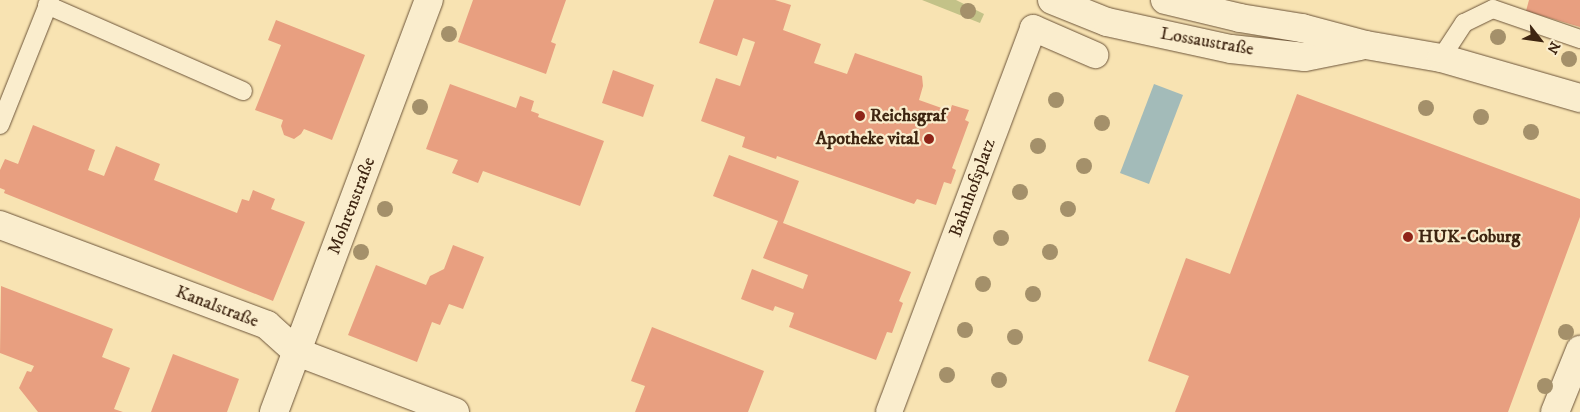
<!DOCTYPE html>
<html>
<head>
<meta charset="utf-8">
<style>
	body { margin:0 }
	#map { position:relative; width:1580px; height:412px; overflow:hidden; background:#f8e3b2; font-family:"IM FELL DW Pica",serif }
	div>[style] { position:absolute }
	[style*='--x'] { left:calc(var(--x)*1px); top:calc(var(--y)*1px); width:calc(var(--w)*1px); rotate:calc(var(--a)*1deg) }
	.green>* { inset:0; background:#c3c288 }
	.water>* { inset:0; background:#a3bbb9 }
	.building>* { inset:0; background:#e89f80 }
	.roads { filter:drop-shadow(0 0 1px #6c5439) drop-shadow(0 0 1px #6c5439) }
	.service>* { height:18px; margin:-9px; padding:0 9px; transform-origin:9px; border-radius:9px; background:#faedcd }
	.pedestrian>* { height:26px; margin:-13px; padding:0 13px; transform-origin:13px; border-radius:13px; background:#faedcd }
	.minor>* { height:28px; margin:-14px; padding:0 14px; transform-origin:14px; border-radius:14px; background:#faedcd }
	.tertiary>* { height:28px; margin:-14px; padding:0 14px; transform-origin:14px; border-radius:14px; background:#faedcd }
	.trees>* { width:16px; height:16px; margin:-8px; border-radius:50%; background:#a4906a }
	.dots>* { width:14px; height:14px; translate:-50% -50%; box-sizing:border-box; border:2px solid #faedcd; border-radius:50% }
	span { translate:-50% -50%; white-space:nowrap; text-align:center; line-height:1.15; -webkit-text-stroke:4.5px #faedcd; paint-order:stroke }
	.street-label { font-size:18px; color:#3e2511 }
	.poi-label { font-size:18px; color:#3e2511; font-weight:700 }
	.left { translate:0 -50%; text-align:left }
	.right { translate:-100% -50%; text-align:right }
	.north { position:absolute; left:1515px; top:15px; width:50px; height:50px; -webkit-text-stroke:4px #faedcd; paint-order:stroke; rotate:120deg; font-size:14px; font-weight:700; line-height:20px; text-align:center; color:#3e2511 }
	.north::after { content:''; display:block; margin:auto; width:18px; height:22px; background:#3e2511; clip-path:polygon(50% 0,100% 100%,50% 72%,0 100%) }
</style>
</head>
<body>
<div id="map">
	<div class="green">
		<div style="clip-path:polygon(922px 0,956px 0,984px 14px,980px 23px)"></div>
	</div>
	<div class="water">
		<div style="clip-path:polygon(1154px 84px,1183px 95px,1149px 184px,1120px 173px)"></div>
	</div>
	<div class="building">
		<div style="clip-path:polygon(473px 0,566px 0,551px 42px,556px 44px,546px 74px,458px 42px)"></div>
		<div style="clip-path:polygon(714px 0,775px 0,791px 5px,783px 30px,821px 44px,814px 63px,847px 74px,855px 53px,922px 76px,923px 86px,919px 100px,950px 111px,952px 105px,969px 110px,965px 120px,969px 122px,952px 168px,956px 170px,951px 184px,944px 182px,936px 205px,917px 199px,914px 204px,777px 156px,776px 159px,742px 147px,745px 137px,701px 121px,716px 78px,740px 86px,755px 42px,743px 38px,737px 56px,699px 43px)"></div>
		<div style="clip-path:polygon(1529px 0,1580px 0,1580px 27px,1526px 11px)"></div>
		<div style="clip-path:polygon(276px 20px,365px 55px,332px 140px,304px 129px,301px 134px,294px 139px,284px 135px,281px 126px,283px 120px,255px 110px,281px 45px,268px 40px)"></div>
		<div style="clip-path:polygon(613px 70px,654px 85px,643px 117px,602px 103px)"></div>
		<div style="clip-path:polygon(450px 84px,516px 108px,520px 96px,534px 101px,531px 111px,539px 114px,538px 117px,604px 141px,580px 206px,483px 171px,478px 183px,452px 173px,458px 160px,426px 149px)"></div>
		<div style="clip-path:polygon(1297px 94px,1580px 199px,1580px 217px,1508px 412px,1175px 412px,1189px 376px,1148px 361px,1186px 258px,1230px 274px)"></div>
		<div style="clip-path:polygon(33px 125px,95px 150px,88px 170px,104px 176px,116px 146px,160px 164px,154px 180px,237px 213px,242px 199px,249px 201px,253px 190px,275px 199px,271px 209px,305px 222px,273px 301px,4px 193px,5px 190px,0 188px,0 170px,5px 159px,18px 164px)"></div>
		<div style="clip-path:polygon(729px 155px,799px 181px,783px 223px,911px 272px,899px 301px,903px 303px,892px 333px,887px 332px,876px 360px,789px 327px,794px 313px,775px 306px,773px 311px,741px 299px,752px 269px,803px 289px,808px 275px,763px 258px,778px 221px,713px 196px)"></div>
		<div style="clip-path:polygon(453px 245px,484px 257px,463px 309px,449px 304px,440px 325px,432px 322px,417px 362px,348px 335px,376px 265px,426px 285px,430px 276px,444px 269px)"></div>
		<div style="clip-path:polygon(1px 286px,113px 329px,102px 357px,130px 368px,114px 409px,123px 412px,38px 412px,19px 388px,27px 371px,31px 372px,34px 366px,0 353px)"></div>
		<div style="clip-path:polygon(652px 327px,764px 371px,748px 412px,635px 412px,645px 386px,631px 381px)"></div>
		<div style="clip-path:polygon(173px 354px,239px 379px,227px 412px,151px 412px)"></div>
	</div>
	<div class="roads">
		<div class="service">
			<div style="--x:47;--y:5;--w:214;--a:23.7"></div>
			<div style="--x:1441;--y:58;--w:42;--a:-56.7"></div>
			<div style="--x:1464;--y:23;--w:32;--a:-26"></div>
			<div style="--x:1493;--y:9;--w:92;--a:19"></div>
			<div style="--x:0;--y:125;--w:135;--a:-68.2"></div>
		</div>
		<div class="pedestrian">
			<div style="--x:889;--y:412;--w:410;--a:-69.4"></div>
			<div style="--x:1033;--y:28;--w:68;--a:23.5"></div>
		</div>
		<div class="minor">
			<div style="--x:0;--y:225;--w:285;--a:20.5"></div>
			<div style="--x:267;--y:325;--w:40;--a:42"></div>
			<div style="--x:1555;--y:412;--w:67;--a:-68"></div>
		</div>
		<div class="tertiary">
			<div style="--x:1052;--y:0;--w:59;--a:21.8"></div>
			<div style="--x:1107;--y:22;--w:127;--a:12.3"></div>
			<div style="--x:1231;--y:49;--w:74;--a:6.2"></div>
			<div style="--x:1305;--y:57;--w:56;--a:-11.3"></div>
			<div style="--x:1165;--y:0;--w:77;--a:13.5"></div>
			<div style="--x:1240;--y:18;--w:63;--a:9.2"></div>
			<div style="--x:1302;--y:28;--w:66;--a:14.9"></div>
			<div style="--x:1366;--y:45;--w:76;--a:9.8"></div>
			<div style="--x:1441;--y:58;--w:145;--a:16.1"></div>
			<div style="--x:297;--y:352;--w:169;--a:20.8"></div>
			<div style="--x:274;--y:412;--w:440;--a:-69.4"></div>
		</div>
	</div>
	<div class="trees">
		<div style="left:968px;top:11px"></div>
		<div style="left:449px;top:34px"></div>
		<div style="left:1498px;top:37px"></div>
		<div style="left:1569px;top:59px"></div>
		<div style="left:1056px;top:100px"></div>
		<div style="left:420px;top:107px"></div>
		<div style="left:1426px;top:108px"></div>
		<div style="left:1481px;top:117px"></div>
		<div style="left:1102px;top:123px"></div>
		<div style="left:1531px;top:132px"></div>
		<div style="left:1038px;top:146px"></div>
		<div style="left:1084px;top:166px"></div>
		<div style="left:1020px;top:192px"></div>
		<div style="left:385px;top:209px"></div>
		<div style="left:1068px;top:209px"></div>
		<div style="left:1001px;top:238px"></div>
		<div style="left:361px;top:252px"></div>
		<div style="left:1050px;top:252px"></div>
		<div style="left:983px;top:284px"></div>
		<div style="left:1033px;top:294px"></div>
		<div style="left:965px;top:330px"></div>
		<div style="left:1566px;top:332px"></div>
		<div style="left:1015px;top:337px"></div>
		<div style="left:947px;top:375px"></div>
		<div style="left:999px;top:380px"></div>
		<div style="left:1545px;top:386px"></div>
	</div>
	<div class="dots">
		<div style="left:860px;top:116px;background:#8f2418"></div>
		<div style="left:929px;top:139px;background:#8f2418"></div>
		<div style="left:1408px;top:237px;background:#8f2418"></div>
	</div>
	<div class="street-label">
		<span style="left:1207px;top:42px;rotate:10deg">Lossaustraße</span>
		<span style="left:973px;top:188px;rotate:-70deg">Bahnhofsplatz</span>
		<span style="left:352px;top:206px;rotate:-69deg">Mohrenstraße</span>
		<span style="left:217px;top:307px;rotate:21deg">Kanalstraße</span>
	</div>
	<div class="poi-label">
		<span class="left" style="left:870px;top:116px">Reichsgraf</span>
		<span class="right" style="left:919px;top:139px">Apotheke vital</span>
		<span class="left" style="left:1418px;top:237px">HUK-Coburg</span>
	</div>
	<div class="north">N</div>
</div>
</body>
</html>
